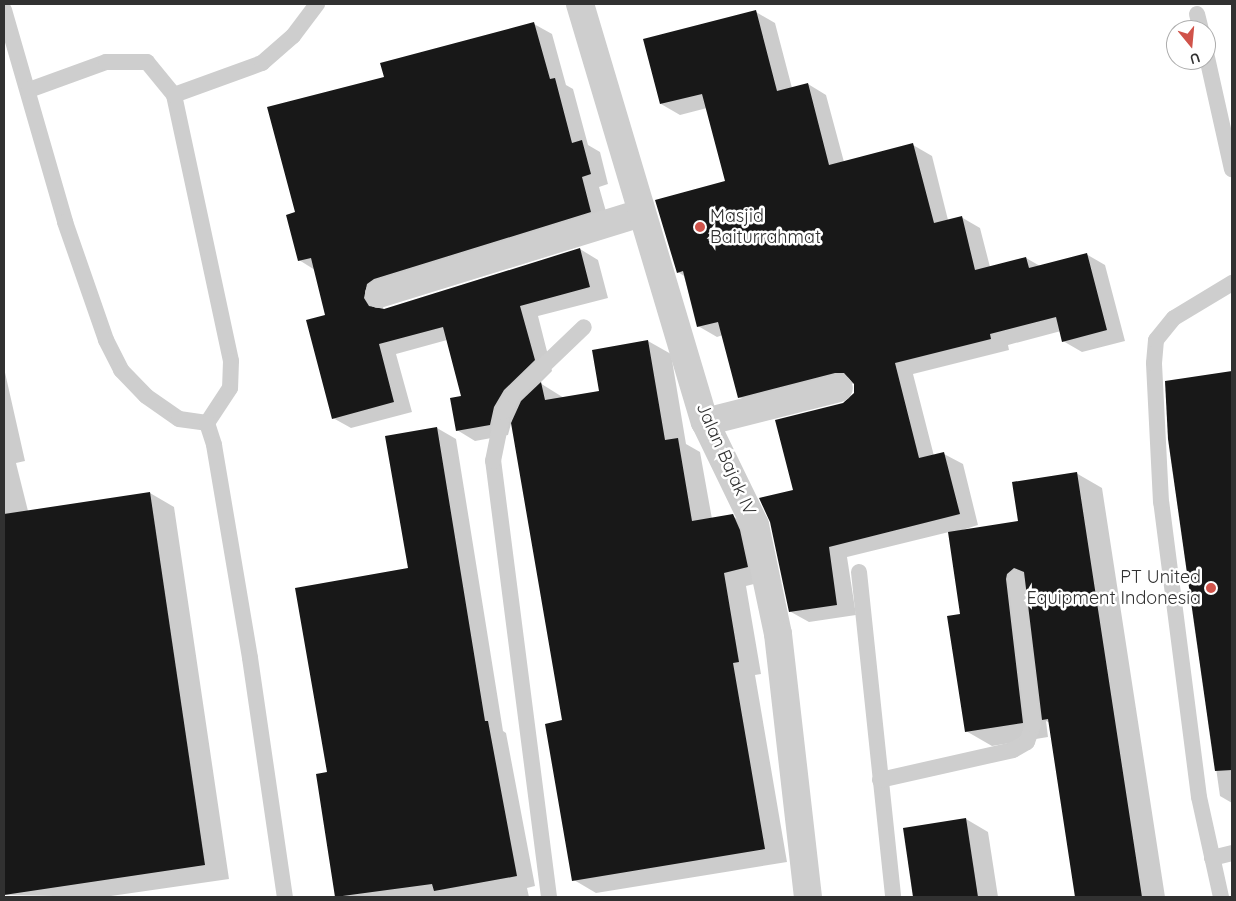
<!DOCTYPE html>
<html>
<head>
<meta charset="utf-8">
<style>
	body { margin:0 }
	#map { position:relative; width:1236px; height:901px; overflow:hidden; background:#fff; font-family:Quicksand,sans-serif }
	div>[style] { position:absolute }
	[style*='--x'] { left:calc(var(--x)*1px); top:calc(var(--y)*1px); width:calc(var(--w)*1px); rotate:calc(var(--a)*1deg) }
	.shadow>* { inset:0; background:#0003 }
	.building>* { inset:0; background:#181818 }
	.service>* { height:16px; margin:-8px; padding:0 8px; transform-origin:8px; border-radius:8px; background:#cecece }
	.minor>* { height:28px; margin:-14px; padding:0 14px; transform-origin:14px; border-radius:14px; background:#cecece }
	.tertiary>* { height:28px; margin:-14px; padding:0 14px; transform-origin:14px; border-radius:14px; background:#cecece }
	.dots>* { width:14px; height:14px; translate:-50% -50%; box-sizing:border-box; border:2px solid #fff; border-radius:50% }
	span { translate:-50% -50%; white-space:nowrap; text-align:center; line-height:1.15; -webkit-text-stroke:5px #fff; paint-order:stroke }
	.poi-label { font-size:18px; color:#313131 }
	.left { translate:0 -50%; text-align:left }
	.right { translate:-100% -50%; text-align:right }
	.street-label { font-size:18px; color:#313131 }
	.frame { position:absolute; inset:0; border:5px solid #313131; pointer-events:none }
	.north { position:absolute; left:1166px; top:20px; width:50px; height:50px; box-sizing:border-box; background:#fff; border:1px solid #adadad; border-radius:50%; rotate:163deg; font-size:14px; font-weight:700; line-height:20px; text-align:center; color:#313131 }
	.north::after { content:''; display:block; margin:auto; width:18px; height:22px; background:#d0534a; clip-path:polygon(50% 0,100% 100%,50% 72%,0 100%) }
</style>
</head>
<body>
<div id="map">
	<div class="shadow">
		<div style="clip-path:polygon(756px 12px,775px 23px,792px 88px,808px 84px,826px 95px,844px 162px,913px 145px,932px 156px,948px 220px,961px 217px,980px 228px,990px 267px,1026px 258px,1040px 266px,1086px 254px,1105px 265px,1125px 341px,1082px 352px,1063px 341px,1061px 331px,1008px 345px,1009px 350px,913px 374px,934px 456px,944px 454px,963px 464px,978px 525px,956px 532px,1019px 522px,1076px 473px,1102px 488px,1165px 897px,1077px 897px,1050px 723px,1046px 721px,1048px 737px,992px 746px,966px 731px,961px 615px,949px 532px,847px 557px,856px 615px,809px 622px,791px 612px,794px 491px,844px 404px,855px 393px,855px 383px,758px 408px,739px 397px,723px 335px,717px 337px,698px 326px,684px 276px,678px 272px,726px 182px,707px 108px,680px 115px,661px 104px)"></div>
		<div style="clip-path:polygon(534px 24px,552px 34px,566px 85px,573px 89px,588px 145px,600px 152px,608px 184px,599px 187px,609px 222px,381px 302px,384px 310px,580px 249px,598px 260px,608px 298px,538px 316px,552px 371px,540px 383px,564px 398px,600px 392px,648px 341px,671px 354px,686px 444px,700px 452px,712px 519px,732px 516px,755px 529px,770px 580px,746px 586px,761px 674px,755px 675px,787px 862px,596px 893px,574px 880px,564px 721px,512px 420px,508px 435px,475px 441px,457px 430px,462px 397px,447px 340px,396px 354px,412px 412px,351px 428px,333px 418px,327px 315px,315px 270px,299px 260px,296px 213px,385px 78px)"></div>
		<div style="clip-path:polygon(4px 368px,25px 461px,16px 463px,28px 511px,150px 493px,174px 507px,229px 879px,104px 897px,4px 895px)"></div>
		<div style="clip-path:polygon(1232px 372px,1232px 803px,1220px 796px,1169px 439px,1166px 382px)"></div>
		<div style="clip-path:polygon(437px 428px,456px 439px,503px 731px,506px 733px,535px 886px,527px 888px,529px 897px,337px 897px,317px 775px,328px 773px,409px 569px)"></div>
		<div style="clip-path:polygon(966px 819px,988px 832px,998px 897px,914px 897px,904px 829px)"></div>
	</div>
	<div class="building">
		<div style="clip-path:polygon(756px 10px,777px 91px,808px 83px,829px 165px,913px 143px,934px 223px,962px 216px,975px 270px,1026px 257px,1029px 268px,1087px 253px,1107px 330px,1062px 342px,1056px 317px,990px 334px,991px 339px,895px 363px,919px 458px,944px 452px,960px 514px,829px 547px,837px 605px,789px 612px,770px 522px,759px 498px,793px 490px,775px 420px,843px 403px,854px 393px,854px 384px,844px 373px,835px 373px,738px 398px,718px 322px,697px 327px,683px 271px,677px 273px,655px 200px,725px 181px,702px 94px,660px 104px,643px 39px)"></div>
		<div style="clip-path:polygon(534px 22px,550px 79px,555px 78px,572px 143px,582px 140px,591px 174px,582px 177px,591px 212px,374px 279px,367px 284px,364px 298px,369px 306px,384px 309px,580px 248px,590px 287px,520px 306px,535px 360px,504px 390px,494px 407px,490px 425px,456px 431px,450px 398px,461px 396px,443px 327px,379px 344px,394px 402px,332px 419px,306px 320px,325px 315px,311px 258px,298px 261px,286px 215px,295px 212px,267px 107px,384px 77px,380px 63px)"></div>
		<div style="clip-path:polygon(648px 340px,665px 440px,678px 438px,692px 521px,733px 514px,740px 530px,748px 567px,724px 573px,739px 662px,733px 663px,765px 849px,572px 881px,545px 724px,562px 720px,511px 423px,521px 401px,541px 382px,545px 400px,599px 391px,592px 350px)"></div>
		<div style="clip-path:polygon(1232px 371px,1232px 770px,1215px 771px,1168px 439px,1165px 381px)"></div>
		<div style="clip-path:polygon(437px 427px,485px 721px,488px 721px,517px 876px,434px 891px,432px 884px,335px 897px,316px 774px,327px 772px,295px 588px,408px 568px,385px 436px)"></div>
		<div style="clip-path:polygon(1077px 472px,1142px 897px,1075px 897px,1048px 719px,1042px 720px,1024px 572px,1014px 568px,1007px 574px,1006px 579px,1023px 723px,965px 732px,947px 616px,960px 614px,948px 532px,1018px 521px,1012px 482px)"></div>
		<div style="clip-path:polygon(150px 492px,205px 865px,4px 895px,4px 514px)"></div>
		<div style="clip-path:polygon(966px 818px,978px 897px,913px 897px,903px 828px)"></div>
	</div>
	<div class="service">
		<div style="--x:4;--y:10;--w:221;--a:73.9"></div>
		<div style="--x:65;--y:222;--w:125;--a:70.8"></div>
		<div style="--x:106;--y:340;--w:34;--a:63"></div>
		<div style="--x:121;--y:370;--w:36;--a:46"></div>
		<div style="--x:146;--y:396;--w:40;--a:34.9"></div>
		<div style="--x:179;--y:419;--w:28;--a:8"></div>
		<div style="--x:1197;--y:14;--w:16;--a:76"></div>
		<div style="--x:1206;--y:53;--w:119;--a:77.4"></div>
		<div style="--x:29;--y:90;--w:82;--a:-20"></div>
		<div style="--x:106;--y:62;--w:41;--a:0"></div>
		<div style="--x:147;--y:62;--w:43;--a:50.7"></div>
		<div style="--x:174;--y:95;--w:272;--a:77.9"></div>
		<div style="--x:231;--y:361;--w:27;--a:92"></div>
		<div style="--x:230;--y:388;--w:42;--a:123.3"></div>
		<div style="--x:207;--y:423;--w:23;--a:72"></div>
		<div style="--x:214;--y:445;--w:216;--a:80.4"></div>
		<div style="--x:250;--y:658;--w:242;--a:81.7"></div>
		<div style="--x:174;--y:95;--w:94;--a:-20"></div>
		<div style="--x:262;--y:63;--w:41;--a:-41.1"></div>
		<div style="--x:293;--y:36;--w:40;--a:-53"></div>
		<div style="--x:859;--y:572;--w:327;--a:84"></div>
		<div style="--x:880;--y:780;--w:136;--a:-12.7"></div>
		<div style="--x:1013;--y:750;--w:16;--a:-30"></div>
		<div style="--x:1027;--y:742;--w:18;--a:-71"></div>
		<div style="--x:1033;--y:725;--w:148;--a:-96.6"></div>
		<div style="--x:1212;--y:858;--w:21;--a:-14"></div>
		<div style="--x:549;--y:897;--w:440;--a:-97.3"></div>
		<div style="--x:493;--y:461;--w:50;--a:-78.5"></div>
		<div style="--x:503;--y:412;--w:20;--a:-60"></div>
		<div style="--x:513;--y:395;--w:98;--a:-43.8"></div>
		<div style="--x:1221;--y:897;--w:102;--a:-102.4"></div>
		<div style="--x:1199;--y:797;--w:297;--a:-97.3"></div>
		<div style="--x:1161;--y:502;--w:139;--a:-92.9"></div>
		<div style="--x:1154;--y:363;--w:23;--a:-85"></div>
		<div style="--x:1156;--y:340;--w:28;--a:-51"></div>
		<div style="--x:1174;--y:318;--w:68;--a:-31.1"></div>
	</div>
	<div class="minor">
		<div style="--x:379;--y:294;--w:273;--a:-17.2"></div>
		<div style="--x:705;--y:422;--w:138;--a:-14.2"></div>
	</div>
	<div class="tertiary">
		<div style="--x:580;--y:4;--w:436;--a:73.4"></div>
		<div style="--x:705;--y:422;--w:114;--a:64.1"></div>
		<div style="--x:755;--y:525;--w:111;--a:78.1"></div>
		<div style="--x:778;--y:634;--w:265;--a:83.5"></div>
	</div>
	<div class="dots">
		<div style="left:700px;top:227px;background:#d0534a"></div>
		<div style="left:1211px;top:588px;background:#d0534a"></div>
	</div>
	<div class="poi-label">
		<span class="left" style="left:710px;top:227px">Masjid<br>Baiturrahmat</span>
		<span class="right" style="left:1201px;top:588px">PT United<br>Equipment Indonesia</span>
	</div>
	<div class="street-label">
		<span style="left:726px;top:459px;rotate:66deg">Jalan Bajak IV</span>
	</div>
	<div class="frame"></div>
	<div class="north">U</div>
</div>
</body>
</html>
